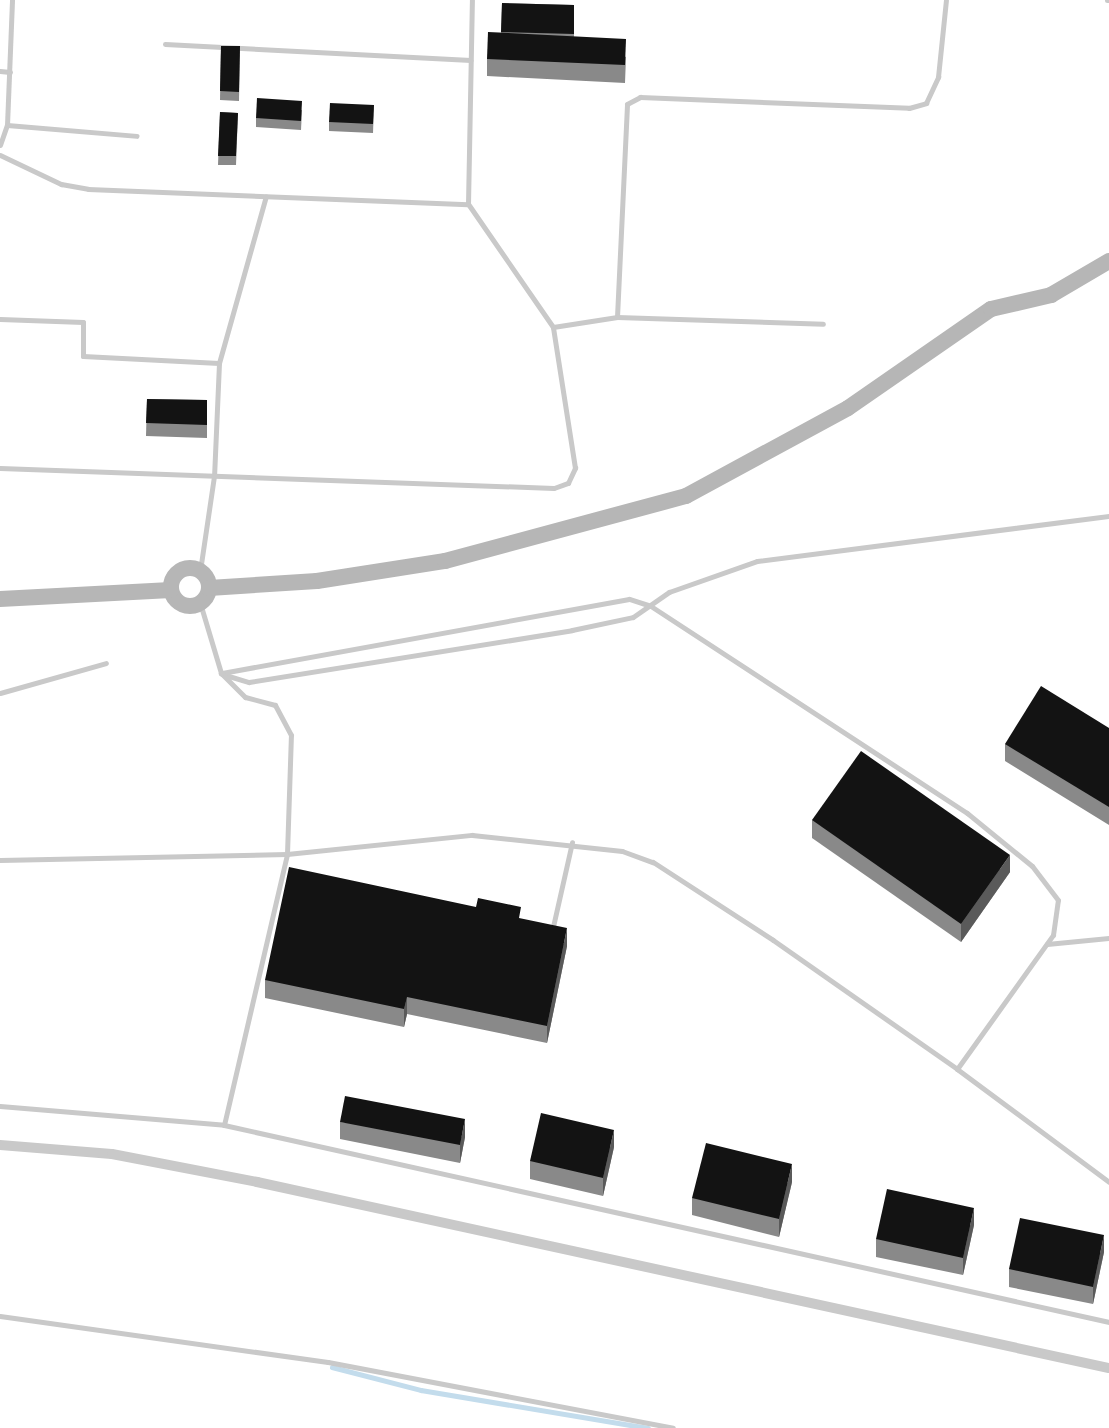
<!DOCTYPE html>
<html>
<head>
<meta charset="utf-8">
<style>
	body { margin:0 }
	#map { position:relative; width:1109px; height:1428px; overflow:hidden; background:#fff; font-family:Raleway,sans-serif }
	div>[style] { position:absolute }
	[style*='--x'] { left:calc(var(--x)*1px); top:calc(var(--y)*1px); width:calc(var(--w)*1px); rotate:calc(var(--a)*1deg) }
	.stream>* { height:4.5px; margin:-2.25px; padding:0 2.25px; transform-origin:2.25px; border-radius:2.25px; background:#c3dcec }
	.lane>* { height:5px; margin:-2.5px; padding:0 2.5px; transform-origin:2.5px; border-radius:2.5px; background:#c9c9c9 }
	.street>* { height:10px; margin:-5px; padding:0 5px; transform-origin:5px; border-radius:5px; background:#c9c9c9 }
	.secondary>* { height:16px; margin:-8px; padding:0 8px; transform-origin:8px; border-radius:8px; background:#b6b6b6 }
	.secondary>.ring { margin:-8px; padding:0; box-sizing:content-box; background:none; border:16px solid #b6b6b6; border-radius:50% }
	.wall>* { inset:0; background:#898989 }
	.shaded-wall>* { inset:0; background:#5a5a5a }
	.building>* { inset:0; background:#131313 }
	span { translate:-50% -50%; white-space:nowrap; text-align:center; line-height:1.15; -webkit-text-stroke:6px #fff; paint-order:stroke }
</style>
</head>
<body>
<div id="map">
	<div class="stream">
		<div style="--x:332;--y:1367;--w:92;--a:14.5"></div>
		<div style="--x:421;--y:1390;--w:230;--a:9.5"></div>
	</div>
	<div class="lane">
		<div style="--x:1107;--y:0;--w:2;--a:0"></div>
		<div style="--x:165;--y:44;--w:306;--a:3"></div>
		<div style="--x:0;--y:71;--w:10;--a:6"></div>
		<div style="--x:7;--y:125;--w:130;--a:4.8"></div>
		<div style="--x:0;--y:145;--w:21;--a:-71"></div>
		<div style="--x:7;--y:125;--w:125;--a:-87.7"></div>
		<div style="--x:0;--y:155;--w:68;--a:25.4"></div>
		<div style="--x:61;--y:184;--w:27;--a:10"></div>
		<div style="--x:88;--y:189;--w:380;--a:2.3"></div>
		<div style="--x:468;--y:204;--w:204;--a:-88.9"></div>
		<div style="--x:617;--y:317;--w:213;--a:-87.3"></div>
		<div style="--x:627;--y:104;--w:15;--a:-28"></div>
		<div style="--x:640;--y:97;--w:269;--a:2.3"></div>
		<div style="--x:909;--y:108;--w:18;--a:-16"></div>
		<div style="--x:926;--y:103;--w:29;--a:-65"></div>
		<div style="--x:938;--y:77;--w:77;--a:-84.1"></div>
		<div style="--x:0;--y:319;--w:83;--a:2.1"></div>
		<div style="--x:83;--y:322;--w:34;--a:90"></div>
		<div style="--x:83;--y:356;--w:136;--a:2.9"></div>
		<div style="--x:219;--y:363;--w:113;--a:92.5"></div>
		<div style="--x:214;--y:476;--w:96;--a:98.4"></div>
		<div style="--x:553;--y:327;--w:65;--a:-8.9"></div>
		<div style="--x:617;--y:317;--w:206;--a:1.9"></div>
		<div style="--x:219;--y:363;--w:173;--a:-74.3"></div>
		<div style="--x:0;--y:468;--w:554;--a:2.07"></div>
		<div style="--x:554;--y:488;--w:15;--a:-20"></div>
		<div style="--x:568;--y:483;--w:17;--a:-65"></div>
		<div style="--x:575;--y:468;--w:143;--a:-98.9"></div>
		<div style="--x:553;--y:327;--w:150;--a:-124.6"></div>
		<div style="--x:222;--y:674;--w:28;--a:17"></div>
		<div style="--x:249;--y:682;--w:327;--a:-9.1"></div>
		<div style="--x:572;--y:630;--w:62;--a:-12"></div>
		<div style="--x:633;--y:617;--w:44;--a:-34.8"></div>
		<div style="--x:669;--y:592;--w:93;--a:-19.4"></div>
		<div style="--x:757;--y:561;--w:355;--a:-7.3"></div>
		<div style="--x:0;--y:693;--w:110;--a:-15.8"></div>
		<div style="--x:0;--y:860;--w:287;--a:-1.2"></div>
		<div style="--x:287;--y:854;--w:186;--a:-5.9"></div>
		<div style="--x:472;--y:835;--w:151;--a:6.1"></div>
		<div style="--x:622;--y:851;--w:33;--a:20"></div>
		<div style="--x:653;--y:862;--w:143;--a:33"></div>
		<div style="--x:773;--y:940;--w:225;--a:35"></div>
		<div style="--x:957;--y:1069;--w:165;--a:-54.4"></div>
		<div style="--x:1053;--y:935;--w:35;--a:-82"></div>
		<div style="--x:1058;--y:900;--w:43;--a:-127.4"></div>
		<div style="--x:1032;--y:866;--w:84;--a:-140.8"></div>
		<div style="--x:967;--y:813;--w:378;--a:-146.8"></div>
		<div style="--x:651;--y:606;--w:23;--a:-162"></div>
		<div style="--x:629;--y:599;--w:415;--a:169.7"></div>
		<div style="--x:552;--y:931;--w:91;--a:-77.3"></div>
		<div style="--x:1047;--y:944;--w:62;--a:-5.5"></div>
		<div style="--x:957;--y:1069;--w:189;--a:36.6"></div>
		<div style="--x:0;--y:1106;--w:225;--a:4.8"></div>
		<div style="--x:224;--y:1125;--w:278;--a:-76.9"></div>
		<div style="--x:287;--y:854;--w:119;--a:-88.1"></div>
		<div style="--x:291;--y:735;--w:34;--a:-118"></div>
		<div style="--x:275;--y:705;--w:31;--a:-165"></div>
		<div style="--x:245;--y:697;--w:34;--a:-135"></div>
		<div style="--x:221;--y:673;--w:73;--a:-106.7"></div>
		<div style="--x:224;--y:1125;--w:907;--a:12.55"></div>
		<div style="--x:0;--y:1316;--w:331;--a:8"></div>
		<div style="--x:328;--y:1362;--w:351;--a:10.8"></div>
	</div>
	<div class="street">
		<div style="--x:0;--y:1145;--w:112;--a:4.6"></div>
		<div style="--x:112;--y:1154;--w:148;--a:10.9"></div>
		<div style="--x:257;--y:1182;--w:872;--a:12.32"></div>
	</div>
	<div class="secondary">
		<div class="ring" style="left:171px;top:568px;width:22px;height:22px"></div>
		<div style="--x:209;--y:588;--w:108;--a:-3.7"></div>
		<div style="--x:317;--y:581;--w:130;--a:-8.9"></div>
		<div style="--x:445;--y:561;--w:250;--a:-15.1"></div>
		<div style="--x:686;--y:496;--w:184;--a:-28.5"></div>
		<div style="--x:848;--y:408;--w:174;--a:-34.7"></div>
		<div style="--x:991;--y:309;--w:62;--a:-13.1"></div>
		<div style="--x:1051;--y:295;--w:67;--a:-30.4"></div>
		<div style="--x:0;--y:599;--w:171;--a:-3"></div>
	</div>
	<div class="wall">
		<div style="clip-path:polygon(502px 3px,574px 5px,574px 37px,626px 57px,625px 83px,487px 76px,487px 59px,501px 33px)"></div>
		<div style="clip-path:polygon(221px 46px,240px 46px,239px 101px,220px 100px)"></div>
		<div style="clip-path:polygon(374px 105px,373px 133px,329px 131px,329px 122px)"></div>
		<div style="clip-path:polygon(302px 110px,301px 130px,256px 127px,256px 118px)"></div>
		<div style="clip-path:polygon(220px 112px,238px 113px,236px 165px,218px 165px)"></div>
		<div style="clip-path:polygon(147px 399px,207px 400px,207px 438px,146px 436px)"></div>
		<div style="clip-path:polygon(1109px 728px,1109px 825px,1005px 761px,1005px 744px)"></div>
		<div style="clip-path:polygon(812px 820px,1010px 872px,961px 942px,812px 838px)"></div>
		<div style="clip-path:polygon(521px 919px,567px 946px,547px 1043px,407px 1014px,404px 1027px,265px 998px,265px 980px)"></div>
		<div style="clip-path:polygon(340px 1122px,465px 1137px,460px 1163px,340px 1139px)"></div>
		<div style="clip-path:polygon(614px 1147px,603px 1196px,530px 1179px,530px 1161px)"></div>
		<div style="clip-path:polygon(792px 1182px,779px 1237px,692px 1215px,692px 1198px)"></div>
		<div style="clip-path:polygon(974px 1225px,963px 1275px,876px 1257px,876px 1239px)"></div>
		<div style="clip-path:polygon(1104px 1252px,1093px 1304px,1009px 1287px,1009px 1269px)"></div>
	</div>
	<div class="shaded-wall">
		<div style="clip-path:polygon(1010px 855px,1010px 872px,961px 942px,961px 924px)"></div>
		<div style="clip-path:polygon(567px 928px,567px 946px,547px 1043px,547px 1026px)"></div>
		<div style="clip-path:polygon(407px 997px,407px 1014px,404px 1027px,404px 1009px)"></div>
		<div style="clip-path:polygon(465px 1119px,465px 1137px,460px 1163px,460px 1145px)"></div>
		<div style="clip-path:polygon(614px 1130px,614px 1147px,603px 1196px,603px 1178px)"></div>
		<div style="clip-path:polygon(792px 1164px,792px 1182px,779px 1237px,779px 1219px)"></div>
		<div style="clip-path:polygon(974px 1208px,974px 1225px,963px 1275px,963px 1258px)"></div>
		<div style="clip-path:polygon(1104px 1235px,1104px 1252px,1093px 1304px,1093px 1287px)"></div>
	</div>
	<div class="building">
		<div style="clip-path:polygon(502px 3px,574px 5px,574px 34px,501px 32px)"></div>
		<div style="clip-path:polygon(488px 32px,626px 39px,625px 65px,487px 59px)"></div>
		<div style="clip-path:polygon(221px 46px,240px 46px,239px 92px,220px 91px)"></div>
		<div style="clip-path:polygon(257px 98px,302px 101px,301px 121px,256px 118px)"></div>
		<div style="clip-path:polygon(330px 103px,374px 105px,373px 124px,329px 122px)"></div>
		<div style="clip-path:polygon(220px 112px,238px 113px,236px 156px,218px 156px)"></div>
		<div style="clip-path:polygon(147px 399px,207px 400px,207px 425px,146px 423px)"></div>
		<div style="clip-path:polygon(1041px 686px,1109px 728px,1109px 807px,1005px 744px)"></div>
		<div style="clip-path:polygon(861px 751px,1010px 855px,961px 924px,812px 820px)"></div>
		<div style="clip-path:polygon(289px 867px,476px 907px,478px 898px,521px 907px,519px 918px,567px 928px,547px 1026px,407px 997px,404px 1009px,265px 980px)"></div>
		<div style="clip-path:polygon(345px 1096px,465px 1119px,460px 1145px,340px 1122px)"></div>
		<div style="clip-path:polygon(541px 1113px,614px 1130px,603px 1178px,530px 1161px)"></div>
		<div style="clip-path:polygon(706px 1143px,792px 1164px,779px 1219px,692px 1198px)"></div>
		<div style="clip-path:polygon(887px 1189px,974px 1208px,963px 1258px,876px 1239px)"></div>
		<div style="clip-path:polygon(1020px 1218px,1104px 1235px,1093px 1287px,1009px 1269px)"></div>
	</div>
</div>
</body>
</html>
